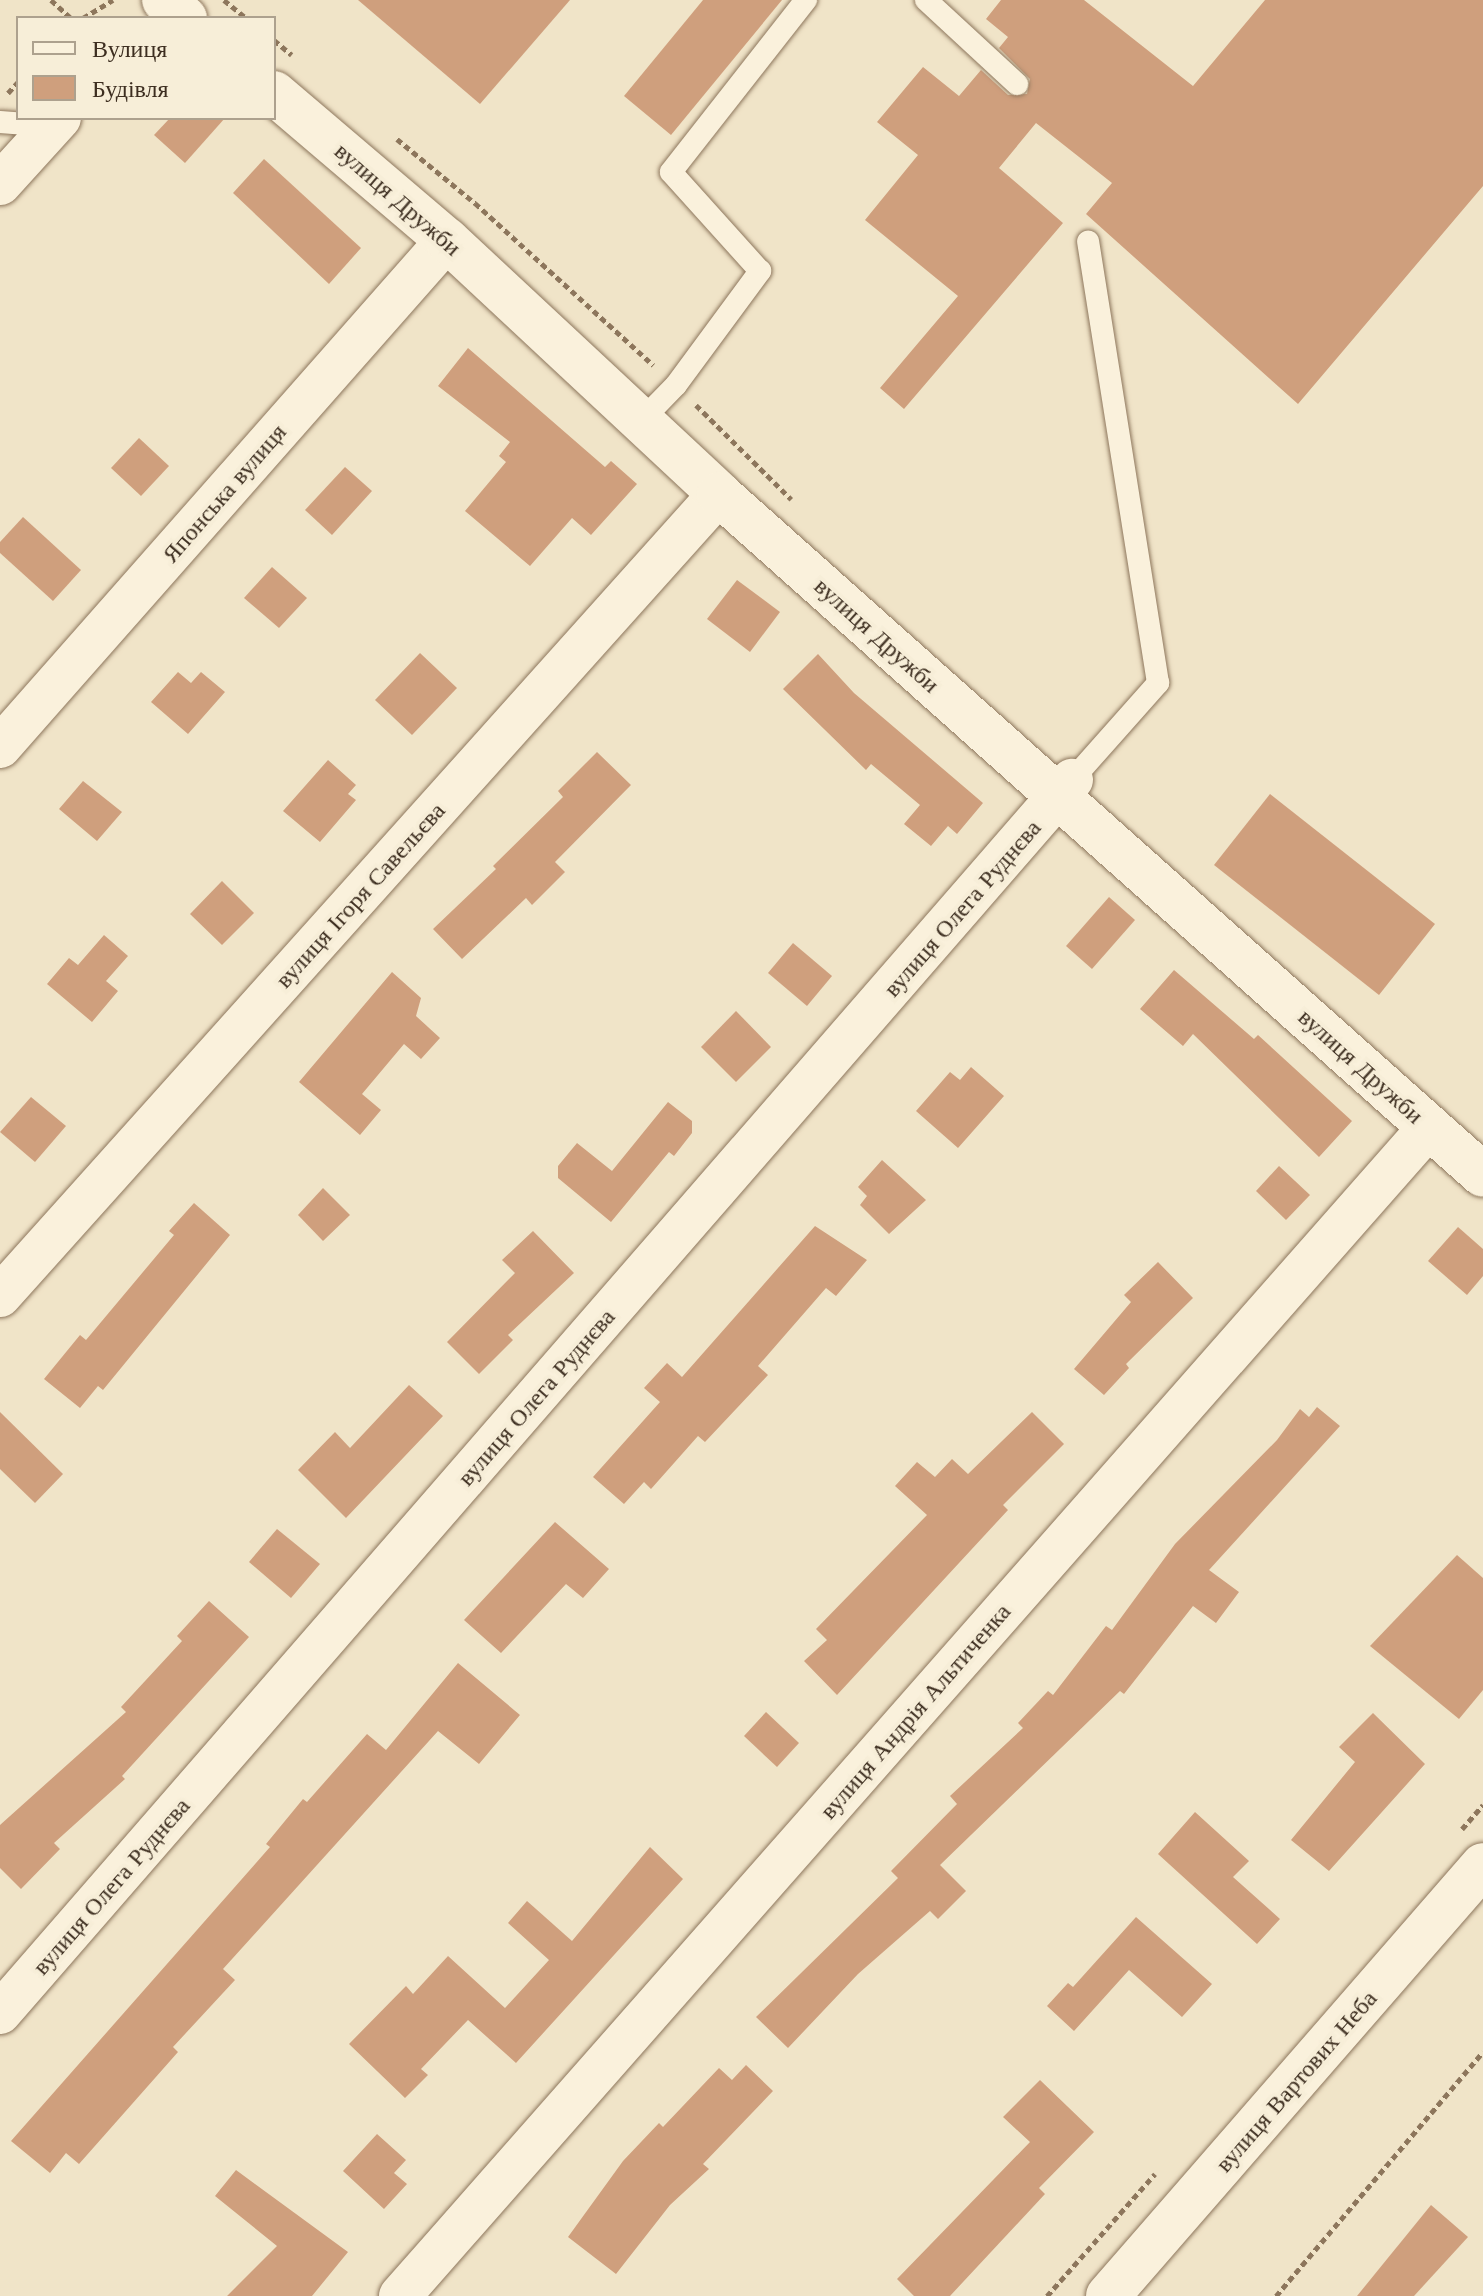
<!DOCTYPE html>
<html>
<head>
<meta charset="utf-8">
<style>
	body { margin:0 }
	#map { position:relative; width:1483px; height:2296px; overflow:hidden; background:#f0e4c8; font-family:"Libre Baskerville",serif }
	div>[style] { position:absolute }
	[style*='--x'] { left:calc(var(--x)*1px); top:calc(var(--y)*1px); width:calc(var(--w)*1px); rotate:calc(var(--a)*1deg) }
	.building>* { inset:0; background:#cf9f7d }
	.path>* { height:5px; margin-top:-2.5px; transform-origin:0; background:repeating-linear-gradient(90deg,#8d765c 0 6px,transparent 0 10px) }
	.roads { filter:drop-shadow(0 0 2px #8d765c) drop-shadow(0 0 2px #8d765c) }
	.service>* { height:22px; margin:-11px; padding:0 11px; transform-origin:11px; border-radius:11px; background:#faf1dc }
	.minor>* { height:42px; margin:-21px; padding:0 21px; transform-origin:21px; border-radius:21px; background:#faf1dc }
	.tertiary>* { height:44px; margin:-22px; padding:0 22px; transform-origin:22px; border-radius:22px; background:#faf1dc }
	span { translate:-50% -50%; white-space:nowrap; text-align:center; line-height:1.15; -webkit-text-stroke:8px #f7eed8; paint-order:stroke }
	.street-label { font-size:24px; color:#3d2e20 }
	.legend { position:absolute; left:16px; top:16px; width:260px; height:104px; box-sizing:border-box; background:#f7eed8; border:2px solid #ada18e; margin:0; padding:10px 14px; list-style:none; font-size:24px; color:#3d2e20 }
	.legend li { display:flex; align-items:center; gap:16px; height:40px }
	.legend b { width:40px; border:2px solid #ada18e }
</style>
</head>
<body>
<div id="map">
	<div class="building">
		<div style="clip-path:polygon(358px 0,570px 0,480px 104px)"></div>
		<div style="clip-path:polygon(703px 0,782px 0,671px 135px,624px 96px)"></div>
		<div style="clip-path:polygon(1001px 0,1084px 0,1193px 86px,1265px 0,1483px 0,1483px 186px,1298px 404px,1086px 214px,1112px 183px,1036px 123px,999px 168px,1063px 223px,904px 409px,880px 388px,958px 296px,865px 220px,918px 155px,877px 122px,923px 67px,959px 96px,981px 70px,1008px 95px,1027px 94px,1030px 79px,999px 48px,1008px 37px,986px 19px)"></div>
		<div style="clip-path:polygon(170px 118px,225px 118px,185px 163px,154px 135px)"></div>
		<div style="clip-path:polygon(264px 159px,361px 248px,329px 284px,233px 193px)"></div>
		<div style="clip-path:polygon(468px 348px,605px 467px,611px 461px,637px 484px,591px 535px,572px 518px,530px 566px,465px 511px,506px 462px,499px 456px,510px 442px,438px 386px)"></div>
		<div style="clip-path:polygon(139px 438px,169px 466px,141px 496px,111px 468px)"></div>
		<div style="clip-path:polygon(345px 467px,372px 491px,332px 535px,305px 510px)"></div>
		<div style="clip-path:polygon(23px 517px,81px 570px,53px 601px,0 553px,0 542px)"></div>
		<div style="clip-path:polygon(272px 567px,307px 598px,279px 628px,244px 598px)"></div>
		<div style="clip-path:polygon(737px 580px,780px 612px,750px 652px,707px 619px)"></div>
		<div style="clip-path:polygon(420px 653px,457px 688px,412px 735px,375px 700px)"></div>
		<div style="clip-path:polygon(818px 654px,854px 693px,983px 803px,957px 834px,948px 826px,931px 846px,904px 824px,920px 805px,871px 764px,866px 770px,783px 689px)"></div>
		<div style="clip-path:polygon(178px 672px,191px 683px,201px 672px,225px 692px,188px 734px,151px 702px)"></div>
		<div style="clip-path:polygon(597px 752px,631px 785px,555px 862px,565px 872px,532px 905px,526px 898px,462px 959px,433px 929px,496px 869px,493px 866px,563px 797px,558px 791px)"></div>
		<div style="clip-path:polygon(328px 760px,356px 785px,348px 794px,356px 800px,320px 842px,283px 811px)"></div>
		<div style="clip-path:polygon(83px 781px,122px 812px,97px 841px,59px 809px)"></div>
		<div style="clip-path:polygon(1270px 794px,1435px 924px,1379px 995px,1214px 865px)"></div>
		<div style="clip-path:polygon(222px 881px,254px 913px,222px 945px,190px 914px)"></div>
		<div style="clip-path:polygon(1109px 897px,1135px 920px,1092px 969px,1066px 946px)"></div>
		<div style="clip-path:polygon(104px 935px,128px 956px,106px 981px,118px 991px,92px 1022px,47px 984px,69px 958px,78px 965px)"></div>
		<div style="clip-path:polygon(793px 943px,832px 976px,807px 1006px,768px 973px)"></div>
		<div style="clip-path:polygon(1174px 970px,1254px 1039px,1258px 1035px,1352px 1121px,1319px 1157px,1193px 1034px,1183px 1046px,1140px 1009px)"></div>
		<div style="clip-path:polygon(392px 972px,421px 998px,416px 1016px,440px 1038px,421px 1059px,404px 1044px,362px 1094px,381px 1110px,360px 1135px,299px 1082px)"></div>
		<div style="clip-path:polygon(736px 1011px,771px 1047px,736px 1082px,701px 1047px)"></div>
		<div style="clip-path:polygon(971px 1067px,1004px 1096px,958px 1148px,916px 1111px,950px 1072px,960px 1080px)"></div>
		<div style="clip-path:polygon(31px 1097px,66px 1126px,35px 1162px,0 1132px)"></div>
		<div style="clip-path:polygon(668px 1102px,692px 1121px,692px 1133px,674px 1156px,669px 1152px,611px 1222px,558px 1178px,558px 1166px,577px 1143px,612px 1171px)"></div>
		<div style="clip-path:polygon(882px 1160px,926px 1200px,889px 1234px,860px 1205px,867px 1196px,858px 1187px)"></div>
		<div style="clip-path:polygon(1279px 1166px,1310px 1195px,1286px 1220px,1256px 1191px)"></div>
		<div style="clip-path:polygon(323px 1188px,350px 1215px,323px 1241px,298px 1215px)"></div>
		<div style="clip-path:polygon(194px 1203px,230px 1235px,103px 1390px,98px 1386px,80px 1408px,44px 1379px,80px 1335px,86px 1340px,174px 1235px,169px 1231px)"></div>
		<div style="clip-path:polygon(815px 1226px,867px 1260px,836px 1296px,826px 1288px,758px 1366px,768px 1375px,705px 1442px,698px 1436px,651px 1489px,644px 1482px,624px 1504px,593px 1477px,660px 1402px,644px 1388px,667px 1363px,682px 1377px)"></div>
		<div style="clip-path:polygon(1458px 1227px,1483px 1249px,1483px 1276px,1467px 1295px,1428px 1261px)"></div>
		<div style="clip-path:polygon(533px 1231px,574px 1273px,508px 1335px,513px 1340px,479px 1374px,447px 1342px,515px 1273px,502px 1260px)"></div>
		<div style="clip-path:polygon(1158px 1262px,1193px 1298px,1126px 1364px,1129px 1368px,1104px 1395px,1074px 1369px,1131px 1302px,1124px 1295px)"></div>
		<div style="clip-path:polygon(409px 1385px,443px 1416px,346px 1518px,298px 1470px,335px 1432px,350px 1448px)"></div>
		<div style="clip-path:polygon(1317px 1407px,1340px 1426px,1209px 1570px,1239px 1592px,1216px 1623px,1193px 1606px,1124px 1694px,1120px 1691px,940px 1865px,966px 1891px,938px 1919px,930px 1911px,858px 1974px,788px 2048px,756px 2017px,898px 1878px,891px 1871px,957px 1804px,950px 1796px,1023px 1728px,1018px 1723px,1048px 1691px,1053px 1695px,1106px 1626px,1112px 1630px,1175px 1544px,1277px 1440px,1300px 1409px,1309px 1417px)"></div>
		<div style="clip-path:polygon(0 1412px,63px 1474px,35px 1503px,0 1469px)"></div>
		<div style="clip-path:polygon(1032px 1412px,1064px 1444px,1003px 1505px,1008px 1510px,837px 1695px,804px 1661px,827px 1640px,816px 1629px,927px 1515px,895px 1486px,917px 1462px,935px 1477px,952px 1459px,968px 1474px)"></div>
		<div style="clip-path:polygon(555px 1522px,609px 1569px,583px 1598px,566px 1584px,501px 1653px,464px 1620px)"></div>
		<div style="clip-path:polygon(277px 1529px,320px 1564px,291px 1598px,249px 1562px)"></div>
		<div style="clip-path:polygon(1457px 1555px,1483px 1578px,1483px 1690px,1459px 1719px,1370px 1646px)"></div>
		<div style="clip-path:polygon(209px 1601px,249px 1637px,122px 1776px,125px 1779px,54px 1843px,60px 1849px,21px 1889px,0 1868px,0 1825px,126px 1712px,121px 1707px,182px 1641px,177px 1636px)"></div>
		<div style="clip-path:polygon(458px 1663px,520px 1715px,479px 1764px,438px 1731px,223px 1969px,235px 1980px,173px 2047px,178px 2052px,79px 2164px,66px 2153px,50px 2173px,11px 2141px,270px 1847px,266px 1844px,303px 1799px,307px 1802px,367px 1734px,386px 1750px)"></div>
		<div style="clip-path:polygon(766px 1712px,799px 1743px,777px 1767px,744px 1736px)"></div>
		<div style="clip-path:polygon(1373px 1713px,1425px 1764px,1329px 1871px,1291px 1840px,1355px 1762px,1339px 1747px)"></div>
		<div style="clip-path:polygon(1195px 1812px,1249px 1861px,1233px 1877px,1280px 1919px,1257px 1944px,1158px 1854px)"></div>
		<div style="clip-path:polygon(650px 1847px,683px 1879px,516px 2063px,468px 2020px,421px 2069px,428px 2075px,405px 2098px,349px 2044px,406px 1986px,413px 1994px,448px 1956px,505px 2008px,549px 1960px,508px 1923px,527px 1901px,572px 1941px)"></div>
		<div style="clip-path:polygon(1136px 1917px,1212px 1984px,1182px 2017px,1129px 1970px,1074px 2031px,1047px 2006px,1068px 1983px,1073px 1987px)"></div>
		<div style="clip-path:polygon(746px 2065px,773px 2091px,703px 2164px,709px 2169px,670px 2205px,616px 2274px,568px 2237px,623px 2161px,659px 2123px,663px 2127px,719px 2068px,732px 2080px)"></div>
		<div style="clip-path:polygon(1040px 2080px,1094px 2132px,1039px 2188px,1045px 2194px,950px 2296px,914px 2296px,897px 2279px,1030px 2142px,1003px 2117px)"></div>
		<div style="clip-path:polygon(377px 2134px,406px 2160px,394px 2173px,407px 2184px,384px 2209px,343px 2171px)"></div>
		<div style="clip-path:polygon(236px 2170px,348px 2252px,312px 2296px,227px 2296px,277px 2246px,215px 2196px)"></div>
		<div style="clip-path:polygon(1431px 2205px,1468px 2237px,1414px 2296px,1357px 2296px)"></div>
	</div>
	<div class="path">
		<div style="--x:51;--y:0;--w:27;--a:42"></div>
		<div style="--x:224;--y:0;--w:28;--a:39"></div>
		<div style="--x:83;--y:18;--w:35;--a:-31"></div>
		<div style="--x:274;--y:40;--w:23;--a:40"></div>
		<div style="--x:8;--y:93;--w:15;--a:-48"></div>
		<div style="--x:397;--y:139;--w:101;--a:39.4"></div>
		<div style="--x:475;--y:203;--w:241;--a:42.3"></div>
		<div style="--x:696;--y:405;--w:134;--a:44.7"></div>
		<div style="--x:1462;--y:1829;--w:32;--a:-49"></div>
		<div style="--x:1047;--y:2296;--w:163;--a:-48.5"></div>
		<div style="--x:1276;--y:2296;--w:320;--a:-49.7"></div>
	</div>
	<div class="roads">
		<div class="service">
			<div style="--x:926;--y:0;--w:124;--a:42.7"></div>
			<div style="--x:0;--y:122;--w:53;--a:4.3"></div>
			<div style="--x:641;--y:421;--w:50;--a:-45.8"></div>
			<div style="--x:676;--y:385;--w:142;--a:-53.6"></div>
			<div style="--x:760;--y:271;--w:133;--a:-132"></div>
			<div style="--x:671;--y:172;--w:219;--a:-51.9"></div>
			<div style="--x:1072;--y:780;--w:130;--a:-48.4"></div>
			<div style="--x:1158;--y:683;--w:447;--a:-99"></div>
		</div>
		<div class="minor">
			<div style="--x:0;--y:184;--w:89;--a:-47.7"></div>
			<div style="--x:0;--y:747;--w:676;--a:-48.6"></div>
			<div style="--x:0;--y:1296;--w:1077;--a:-48.12"></div>
			<div style="--x:0;--y:2013;--w:1634;--a:-49"></div>
			<div style="--x:400;--y:2296;--w:1557;--a:-48.64"></div>
		</div>
		<div class="tertiary">
			<div style="--x:164;--y:0;--w:28;--a:41"></div>
			<div style="--x:274;--y:93;--w:227;--a:40.4"></div>
			<div style="--x:447;--y:240;--w:372;--a:43"></div>
			<div style="--x:719;--y:494;--w:1023;--a:41.71"></div>
			<div style="--x:1108;--y:2296;--w:571;--a:-48.97"></div>
		</div>
	</div>
	<div class="street-label">
		<span style="left:398px;top:199px;rotate:41deg">вулиця Дружби</span>
		<span style="left:224px;top:493px;rotate:-49deg">Японська вулиця</span>
		<span style="left:877px;top:635px;rotate:42deg">вулиця Дружби</span>
		<span style="left:360px;top:895px;rotate:-48deg">вулиця Ігоря Савельєва</span>
		<span style="left:962px;top:908px;rotate:-49deg">вулиця Олега Руднєва</span>
		<span style="left:1361px;top:1066px;rotate:42deg">вулиця Дружби</span>
		<span style="left:536px;top:1397px;rotate:-49deg">вулиця Олега Руднєва</span>
		<span style="left:915px;top:1711px;rotate:-49deg">вулиця Андрія Альтиченка</span>
		<span style="left:111px;top:1886px;rotate:-49deg">вулиця Олега Руднєва</span>
		<span style="left:1296px;top:2081px;rotate:-49deg">вулиця Вартових Неба</span>
	</div>
	<ul class="legend">
	<li><b style="height:10px;background:#faf1dc"></b>Вулиця</li>
	<li><b style="height:22px;background:#cf9f7d"></b>Будівля</li>
	</ul>
</div>
</body>
</html>
